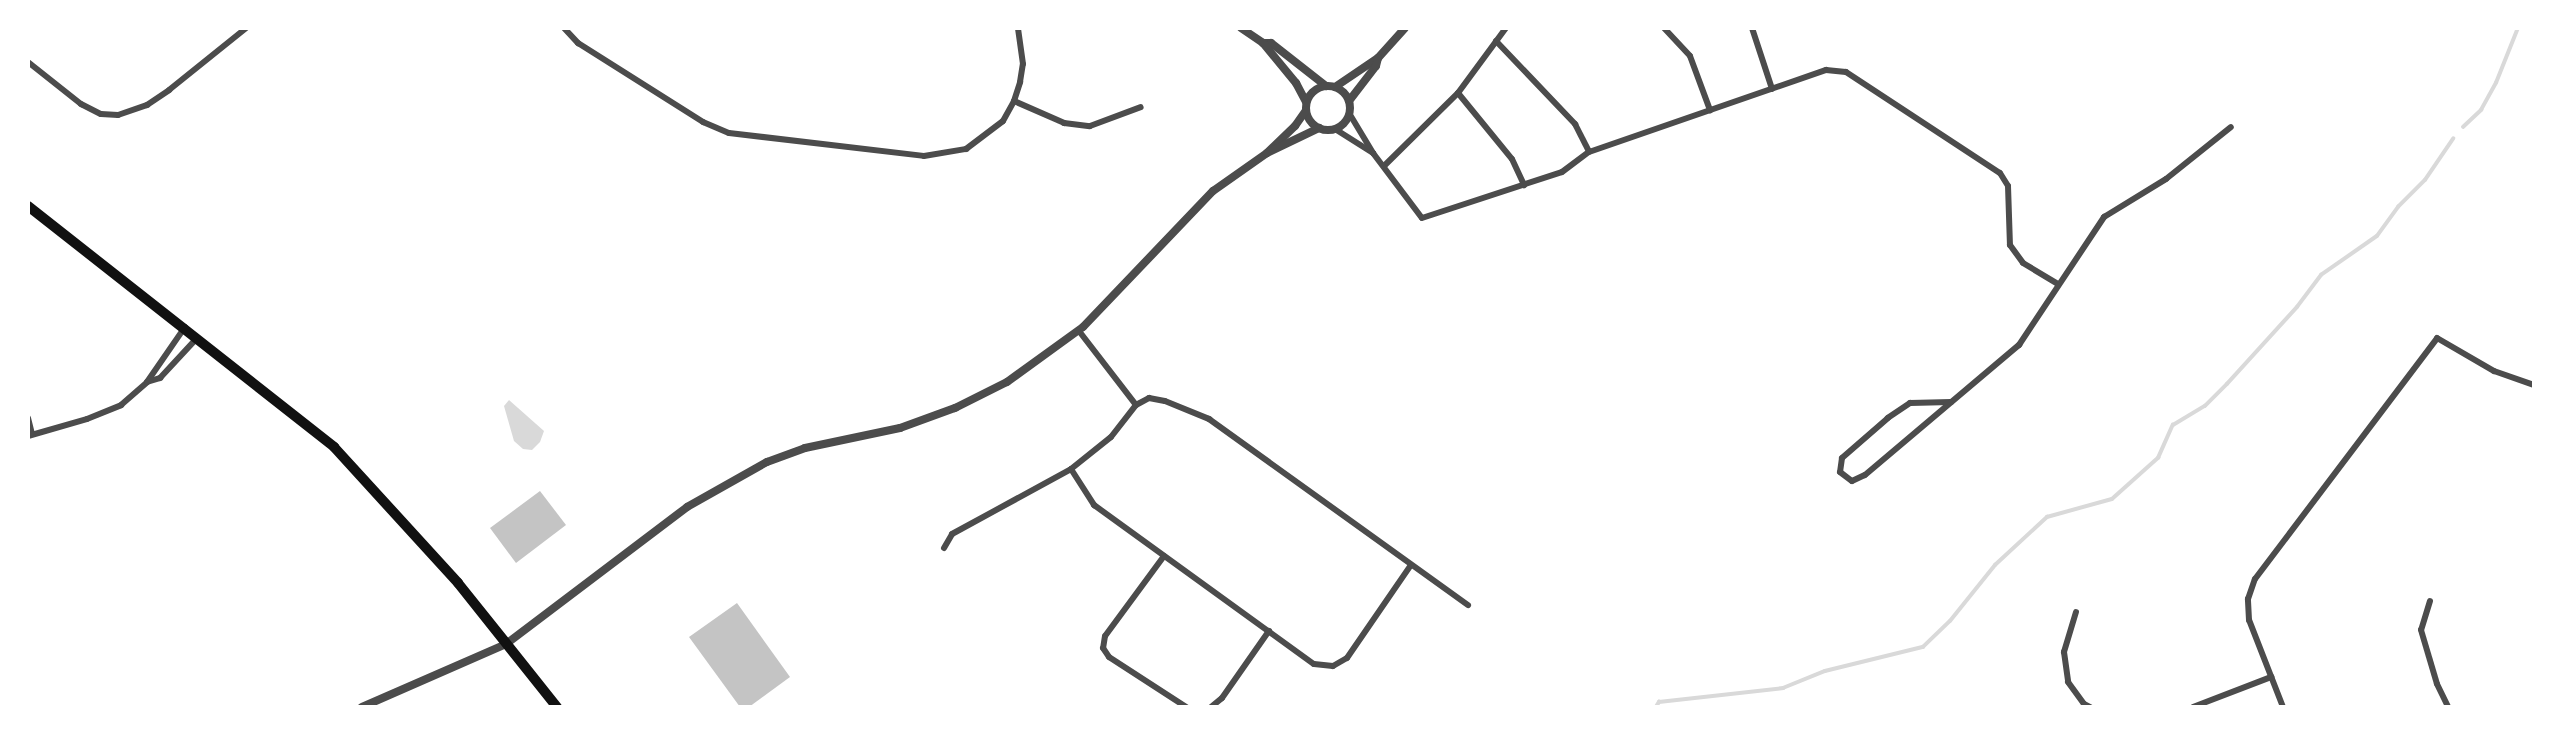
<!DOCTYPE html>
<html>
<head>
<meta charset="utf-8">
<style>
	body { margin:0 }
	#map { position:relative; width:2562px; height:735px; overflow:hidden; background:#fff; font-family:"Archivo Narrow",sans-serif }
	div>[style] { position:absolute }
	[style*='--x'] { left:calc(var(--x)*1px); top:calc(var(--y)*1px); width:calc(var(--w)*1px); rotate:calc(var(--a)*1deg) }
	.water>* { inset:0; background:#d9d9d9 }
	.stream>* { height:3.5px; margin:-1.75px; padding:0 1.75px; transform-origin:1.75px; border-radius:1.75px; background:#d9d9d9 }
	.building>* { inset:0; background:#c4c4c4 }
	.minor>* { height:6px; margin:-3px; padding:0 3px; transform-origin:3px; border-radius:3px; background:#4c4c4c }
	.tertiary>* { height:8px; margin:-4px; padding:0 4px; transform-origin:4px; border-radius:4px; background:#4c4c4c }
	.tertiary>.ring { margin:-4px; padding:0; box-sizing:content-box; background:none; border:8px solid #4c4c4c; border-radius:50% }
	.primary>* { height:10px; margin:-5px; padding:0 5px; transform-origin:5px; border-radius:5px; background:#111 }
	span { translate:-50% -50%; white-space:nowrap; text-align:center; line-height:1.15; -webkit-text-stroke:5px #fff; paint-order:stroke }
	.frame { position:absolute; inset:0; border:30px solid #fff; pointer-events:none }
</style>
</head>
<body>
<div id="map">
	<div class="water">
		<div style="clip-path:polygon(509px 400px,544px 431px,540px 442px,532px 450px,523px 449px,514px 441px,504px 406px)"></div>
	</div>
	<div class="stream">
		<div style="--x:2463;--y:127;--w:25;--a:-43"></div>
		<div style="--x:2481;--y:110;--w:31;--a:-61"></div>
		<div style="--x:2496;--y:83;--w:59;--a:-68.2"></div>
		<div style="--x:1656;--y:707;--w:6;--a:-59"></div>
		<div style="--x:1659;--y:702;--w:125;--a:-6.4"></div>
		<div style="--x:1783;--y:688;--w:45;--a:-22"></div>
		<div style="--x:1825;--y:671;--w:101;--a:-13.8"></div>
		<div style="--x:1923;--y:647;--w:37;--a:-44"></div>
		<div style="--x:1950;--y:621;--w:72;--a:-51.2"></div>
		<div style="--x:1995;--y:565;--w:71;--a:-42.7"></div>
		<div style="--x:2047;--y:517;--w:67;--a:-15.5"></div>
		<div style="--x:2112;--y:499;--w:62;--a:-41.7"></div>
		<div style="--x:2158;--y:458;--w:36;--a:-66"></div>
		<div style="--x:2173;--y:425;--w:37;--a:-31"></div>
		<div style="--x:2205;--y:406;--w:31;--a:-45"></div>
		<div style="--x:2227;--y:384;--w:104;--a:-47.7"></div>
		<div style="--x:2297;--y:307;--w:40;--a:-53"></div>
		<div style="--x:2321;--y:275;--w:68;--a:-34.9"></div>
		<div style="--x:2377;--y:236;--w:36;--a:-54"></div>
		<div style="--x:2398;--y:207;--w:38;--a:-45"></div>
		<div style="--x:2425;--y:180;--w:50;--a:-55.7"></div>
	</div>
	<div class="building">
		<div style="clip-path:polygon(540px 491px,566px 525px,516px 563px,490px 528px)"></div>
		<div style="clip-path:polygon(737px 603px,790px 677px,749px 707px,740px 707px,689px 637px)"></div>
	</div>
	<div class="minor">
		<div style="--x:564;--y:28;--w:21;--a:47"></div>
		<div style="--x:578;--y:43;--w:148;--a:32.3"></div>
		<div style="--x:703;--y:122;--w:28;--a:23"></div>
		<div style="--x:729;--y:133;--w:196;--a:6.7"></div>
		<div style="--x:924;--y:156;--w:43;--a:-9.5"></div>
		<div style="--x:966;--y:149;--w:46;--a:-37.1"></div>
		<div style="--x:1003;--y:121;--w:23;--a:-61"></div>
		<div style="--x:1014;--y:101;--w:20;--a:-72"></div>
		<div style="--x:1020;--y:82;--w:18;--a:-81"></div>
		<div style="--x:1023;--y:64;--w:36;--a:-98"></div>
		<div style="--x:1664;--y:28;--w:38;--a:47"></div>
		<div style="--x:1690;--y:56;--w:58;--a:69.7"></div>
		<div style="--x:1752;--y:28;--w:64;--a:71.8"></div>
		<div style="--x:1496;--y:41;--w:115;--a:46.4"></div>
		<div style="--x:1575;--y:124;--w:31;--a:63"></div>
		<div style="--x:28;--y:62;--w:68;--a:38.4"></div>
		<div style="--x:81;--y:104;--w:22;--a:27"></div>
		<div style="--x:101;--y:114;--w:17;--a:3"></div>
		<div style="--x:118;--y:115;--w:31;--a:-19"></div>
		<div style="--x:147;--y:105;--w:27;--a:-34"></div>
		<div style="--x:169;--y:90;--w:99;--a:-38.8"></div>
		<div style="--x:1458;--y:93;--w:85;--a:50.7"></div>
		<div style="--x:1512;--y:159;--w:29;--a:65"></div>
		<div style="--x:1014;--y:101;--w:55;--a:23.7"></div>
		<div style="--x:1064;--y:123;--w:26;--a:7"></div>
		<div style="--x:1090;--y:126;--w:54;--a:-20.4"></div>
		<div style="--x:1349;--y:113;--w:47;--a:59"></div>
		<div style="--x:1373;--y:153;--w:81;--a:53"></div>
		<div style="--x:1422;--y:218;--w:147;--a:-18.2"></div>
		<div style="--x:1562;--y:172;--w:34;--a:-37"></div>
		<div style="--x:1589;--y:152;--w:251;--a:-19.1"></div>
		<div style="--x:1826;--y:70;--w:20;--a:6"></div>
		<div style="--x:1846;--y:72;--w:184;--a:33.3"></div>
		<div style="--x:2000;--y:173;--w:15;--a:58"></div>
		<div style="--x:2008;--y:186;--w:59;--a:88.1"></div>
		<div style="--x:2010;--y:245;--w:22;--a:54"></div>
		<div style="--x:2023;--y:263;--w:41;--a:31"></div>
		<div style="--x:1335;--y:129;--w:45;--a:32.3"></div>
		<div style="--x:1384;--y:166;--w:104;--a:-44.6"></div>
		<div style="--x:1458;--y:93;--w:81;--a:-53.6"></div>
		<div style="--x:1079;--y:331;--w:93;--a:52.4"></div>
		<div style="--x:147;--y:382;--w:67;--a:-55.4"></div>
		<div style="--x:1951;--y:402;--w:41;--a:178.6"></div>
		<div style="--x:1910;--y:403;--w:27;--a:146"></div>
		<div style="--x:1888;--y:418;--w:61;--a:139"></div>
		<div style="--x:1842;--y:458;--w:14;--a:98"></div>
		<div style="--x:1840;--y:472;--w:15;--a:37"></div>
		<div style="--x:1852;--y:481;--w:14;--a:-25"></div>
		<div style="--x:1865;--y:475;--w:202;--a:-40.2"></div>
		<div style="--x:2019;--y:345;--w:154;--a:-56.4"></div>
		<div style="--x:2104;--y:217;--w:73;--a:-31.5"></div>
		<div style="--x:2166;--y:179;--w:83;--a:-38.7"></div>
		<div style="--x:28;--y:418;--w:16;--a:76"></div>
		<div style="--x:28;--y:436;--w:61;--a:-16.1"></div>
		<div style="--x:87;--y:419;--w:37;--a:-22"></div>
		<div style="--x:121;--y:405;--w:35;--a:-41"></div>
		<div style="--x:147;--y:382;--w:14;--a:-17"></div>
		<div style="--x:160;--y:378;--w:54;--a:-47.2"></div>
		<div style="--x:1071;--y:469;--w:43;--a:57.4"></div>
		<div style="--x:1094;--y:505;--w:271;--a:35.9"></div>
		<div style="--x:1314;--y:664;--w:19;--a:6"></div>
		<div style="--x:1333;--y:666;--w:16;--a:-30"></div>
		<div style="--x:1347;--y:658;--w:113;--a:-55.5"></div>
		<div style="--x:944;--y:548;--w:16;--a:-60"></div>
		<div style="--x:952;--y:534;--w:136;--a:-28.6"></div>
		<div style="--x:1071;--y:469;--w:51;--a:-38.7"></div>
		<div style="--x:1111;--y:437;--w:41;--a:-52"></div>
		<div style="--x:1136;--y:405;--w:15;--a:-28"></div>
		<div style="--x:1149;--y:398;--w:16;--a:11"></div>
		<div style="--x:1165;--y:401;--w:48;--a:22.2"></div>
		<div style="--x:1209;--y:419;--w:319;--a:35.7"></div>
		<div style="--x:1164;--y:556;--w:99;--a:126.4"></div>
		<div style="--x:1105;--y:636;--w:12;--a:99"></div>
		<div style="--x:1103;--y:648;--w:11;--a:56"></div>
		<div style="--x:1109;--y:657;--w:92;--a:33"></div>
		<div style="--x:2430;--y:601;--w:30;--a:107"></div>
		<div style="--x:2421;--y:630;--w:56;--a:73.5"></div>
		<div style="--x:2437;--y:684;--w:25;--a:64"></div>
		<div style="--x:2076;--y:612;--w:42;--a:106.7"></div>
		<div style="--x:2064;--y:652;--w:30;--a:82"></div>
		<div style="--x:2068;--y:682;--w:27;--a:54"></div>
		<div style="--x:2084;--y:704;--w:7;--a:27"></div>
		<div style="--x:1211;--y:707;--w:14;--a:-39"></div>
		<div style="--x:1222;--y:698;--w:82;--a:-55"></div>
		<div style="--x:2193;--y:707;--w:84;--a:-21"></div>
		<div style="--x:2283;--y:707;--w:93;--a:-111.3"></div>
		<div style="--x:2249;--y:620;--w:21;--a:-93"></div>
		<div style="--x:2248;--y:599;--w:21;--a:-71"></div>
		<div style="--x:2255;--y:579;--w:302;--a:-52.9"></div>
		<div style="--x:2437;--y:338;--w:66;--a:30.1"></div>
		<div style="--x:2494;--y:371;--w:42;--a:19.3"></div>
	</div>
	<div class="tertiary">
		<div style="--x:1241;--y:28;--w:27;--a:34"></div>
		<div style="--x:1263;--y:43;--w:8;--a:0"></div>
		<div style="--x:1271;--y:43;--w:70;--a:38"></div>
		<div style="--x:1263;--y:43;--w:52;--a:50.5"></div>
		<div style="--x:1296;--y:83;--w:21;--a:62"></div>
		<div class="ring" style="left:1306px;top:86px;width:36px;height:36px"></div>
		<div style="--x:1335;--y:87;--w:52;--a:-34"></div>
		<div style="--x:1378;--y:58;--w:40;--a:-48"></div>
		<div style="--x:1349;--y:101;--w:44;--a:-52.4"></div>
		<div style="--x:1376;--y:66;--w:8;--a:-76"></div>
		<div style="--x:1267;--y:153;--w:39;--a:-44"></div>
		<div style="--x:1295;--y:126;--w:19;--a:-55"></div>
		<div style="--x:362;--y:707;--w:157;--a:-23.6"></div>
		<div style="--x:506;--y:644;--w:227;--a:-37.1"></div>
		<div style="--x:687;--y:507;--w:92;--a:-29.4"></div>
		<div style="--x:767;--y:462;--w:40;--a:-20.2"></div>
		<div style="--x:805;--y:448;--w:97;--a:-11.9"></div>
		<div style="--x:900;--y:428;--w:59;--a:-20"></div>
		<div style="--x:955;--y:408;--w:58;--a:-26.6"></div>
		<div style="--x:1007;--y:382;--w:94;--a:-35.9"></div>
		<div style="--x:1083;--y:327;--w:188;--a:-46.3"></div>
		<div style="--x:1213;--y:191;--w:66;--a:-35.1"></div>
		<div style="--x:1267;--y:153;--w:58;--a:-25.7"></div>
	</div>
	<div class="primary">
		<div style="--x:28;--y:206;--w:390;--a:38.2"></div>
		<div style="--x:334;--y:447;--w:184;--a:47.6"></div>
		<div style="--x:458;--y:583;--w:159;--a:51.4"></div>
	</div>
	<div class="frame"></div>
</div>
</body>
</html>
